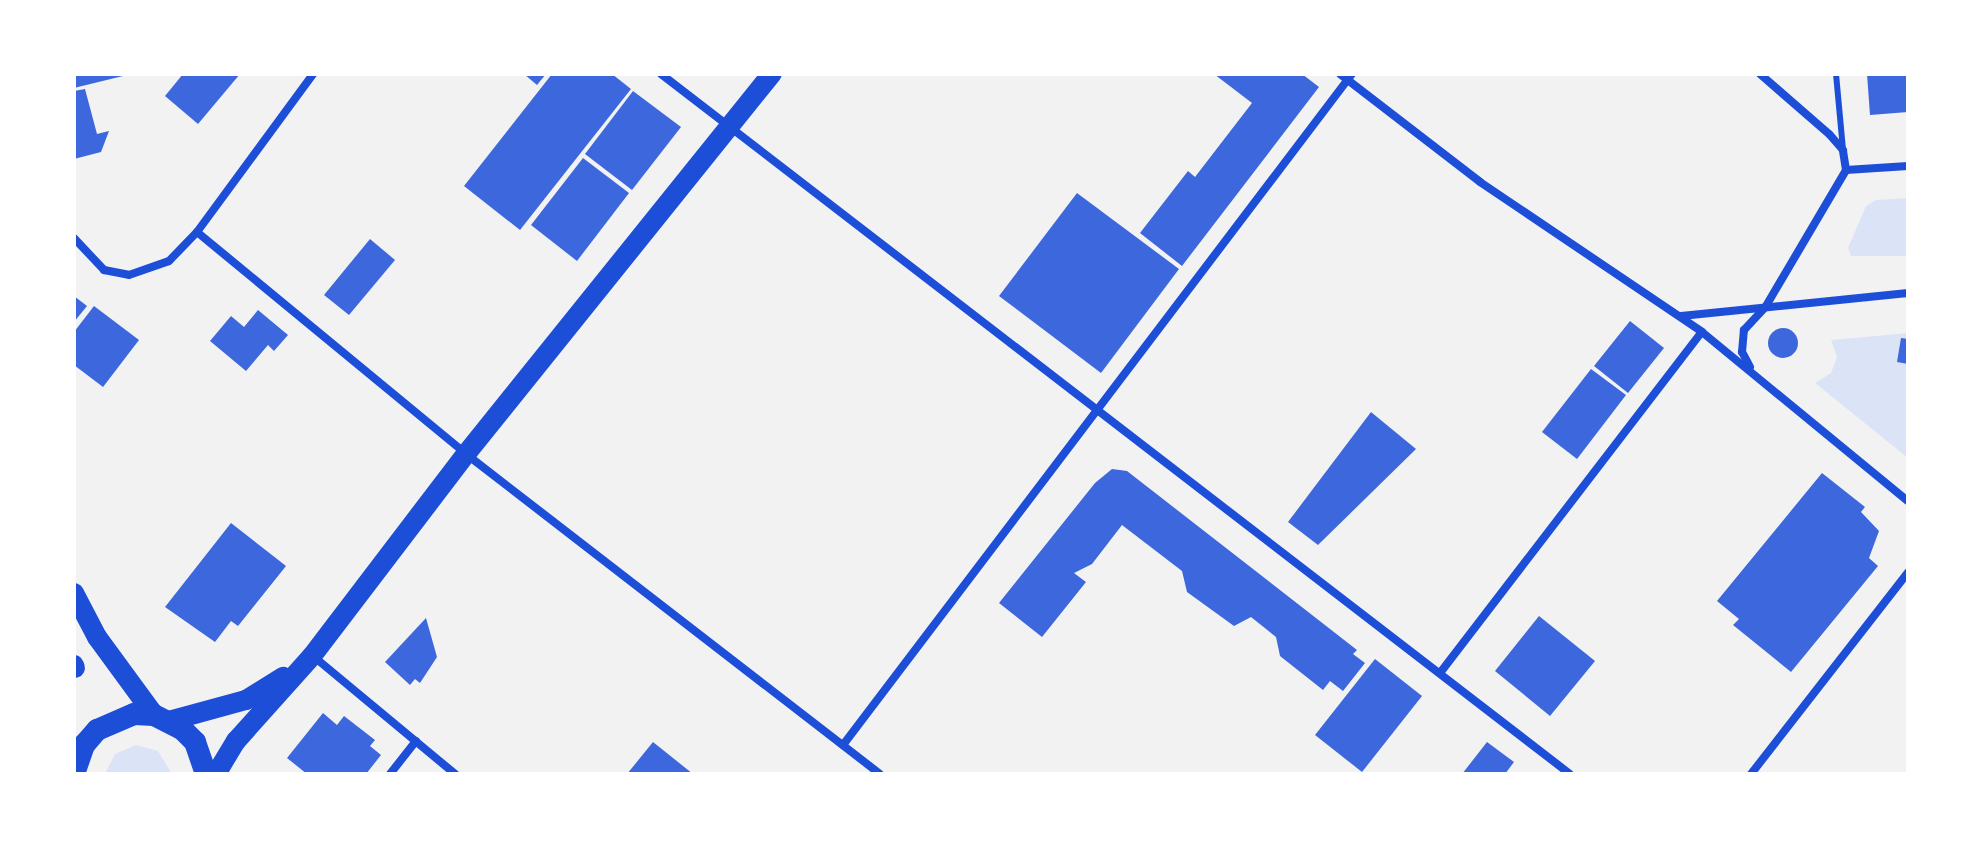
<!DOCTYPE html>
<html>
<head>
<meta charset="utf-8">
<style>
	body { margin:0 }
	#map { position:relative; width:1982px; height:848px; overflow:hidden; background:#f2f2f2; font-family:"Playfair Display",serif }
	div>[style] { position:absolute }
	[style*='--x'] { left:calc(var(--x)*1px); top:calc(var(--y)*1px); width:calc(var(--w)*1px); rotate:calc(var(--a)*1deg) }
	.green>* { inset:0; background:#dbe4f7 }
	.building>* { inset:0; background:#3d67dc }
	.round { border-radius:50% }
	.service>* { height:6px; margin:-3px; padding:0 3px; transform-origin:3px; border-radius:3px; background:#1d4ed8 }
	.minor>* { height:8px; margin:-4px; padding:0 4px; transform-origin:4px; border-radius:4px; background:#1d4ed8 }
	.primary>* { height:20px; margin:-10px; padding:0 10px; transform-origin:10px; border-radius:10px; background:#1d4ed8 }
	.trunk>* { height:22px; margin:-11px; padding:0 11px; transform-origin:11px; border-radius:11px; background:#1d4ed8 }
	span { translate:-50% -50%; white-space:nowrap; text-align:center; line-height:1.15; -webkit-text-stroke:8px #fff; paint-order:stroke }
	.frame { position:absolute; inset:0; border:76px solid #fff; pointer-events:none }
</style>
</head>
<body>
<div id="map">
	<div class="green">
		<div style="clip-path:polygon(1908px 198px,1908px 256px,1851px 256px,1848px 248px,1866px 206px,1876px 200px)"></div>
		<div style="clip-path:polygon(1908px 333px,1908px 458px,1815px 383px,1831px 373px,1837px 357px,1831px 340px)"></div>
		<div style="clip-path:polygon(136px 745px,158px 751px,172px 774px,105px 774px,115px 754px)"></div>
	</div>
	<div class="building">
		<div style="clip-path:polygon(74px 74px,127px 74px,127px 75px,74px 88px)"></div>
		<div style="clip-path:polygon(183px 74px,240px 74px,198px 124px,165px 96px)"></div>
		<div style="clip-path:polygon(524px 74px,546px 74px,537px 85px)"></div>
		<div style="clip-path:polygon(552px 74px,612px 74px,631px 89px,520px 230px,464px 186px)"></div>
		<div style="clip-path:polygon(1214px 74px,1302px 74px,1319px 87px,1182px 266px,1140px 233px,1188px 171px,1195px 177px,1252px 103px)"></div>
		<div style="clip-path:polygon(1867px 74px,1908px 74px,1908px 112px,1870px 115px)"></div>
		<div style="clip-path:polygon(85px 89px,97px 134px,109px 131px,101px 152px,74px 159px,74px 91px)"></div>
		<div style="clip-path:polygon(633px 91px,681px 127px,632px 190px,585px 154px)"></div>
		<div style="clip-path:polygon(583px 158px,629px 193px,577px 261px,531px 225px)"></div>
		<div style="clip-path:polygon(1077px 193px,1179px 269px,1101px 373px,999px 296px)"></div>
		<div style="clip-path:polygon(370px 239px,395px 260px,349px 315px,324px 295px)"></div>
		<div style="clip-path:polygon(74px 296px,87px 306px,74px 322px)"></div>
		<div style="clip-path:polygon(94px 306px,139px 340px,103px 387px,74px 365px,74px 332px)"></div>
		<div style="clip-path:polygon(258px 310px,288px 335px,274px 351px,268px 345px,246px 371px,210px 341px,231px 316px,244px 327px)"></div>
		<div style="clip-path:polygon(1630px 321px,1664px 348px,1628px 393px,1594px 366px)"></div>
		<div class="round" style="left:1768px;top:328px;width:30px;height:30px"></div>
		<div style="clip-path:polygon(1901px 338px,1908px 339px,1908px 364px,1897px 362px)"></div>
		<div style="clip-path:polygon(1591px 369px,1626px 395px,1577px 459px,1542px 432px)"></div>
		<div style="clip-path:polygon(1371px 412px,1416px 449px,1318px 545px,1288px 522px)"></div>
		<div style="clip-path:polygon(1112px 469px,1127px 471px,1357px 650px,1353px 654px,1365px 663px,1343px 691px,1330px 681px,1323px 690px,1280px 656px,1276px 637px,1251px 617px,1234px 626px,1187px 592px,1182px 571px,1122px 525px,1092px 564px,1074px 573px,1086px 582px,1042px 637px,999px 603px,1095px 483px)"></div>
		<div style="clip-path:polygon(1822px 473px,1865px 507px,1861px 512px,1879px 531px,1869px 558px,1878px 566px,1791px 672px,1733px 625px,1739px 619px,1717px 601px)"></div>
		<div style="clip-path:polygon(231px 523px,286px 566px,238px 626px,231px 621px,215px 642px,165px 607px)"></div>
		<div style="clip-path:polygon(1539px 616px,1595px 661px,1550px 716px,1495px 671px)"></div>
		<div style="clip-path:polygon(426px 618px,437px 657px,420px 683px,415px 679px,410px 685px,385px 662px)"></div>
		<div style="clip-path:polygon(1375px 659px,1422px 696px,1362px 772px,1315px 735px)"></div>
		<div style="clip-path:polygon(323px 713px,337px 725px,344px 716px,375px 740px,370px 746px,381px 755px,366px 774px,307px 774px,287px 758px)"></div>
		<div style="clip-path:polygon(653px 742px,693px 774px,627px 774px)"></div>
		<div style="clip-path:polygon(1487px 742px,1514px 762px,1505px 774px,1462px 774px)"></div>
	</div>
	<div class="service">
		<div style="--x:1836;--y:74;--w:76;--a:84.7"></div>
	</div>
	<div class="minor">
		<div style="--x:661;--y:74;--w:1147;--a:37.6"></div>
		<div style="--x:1340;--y:74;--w:177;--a:37.6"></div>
		<div style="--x:1480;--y:182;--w:268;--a:34"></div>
		<div style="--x:1702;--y:332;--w:266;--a:39.4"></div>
		<div style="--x:1846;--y:170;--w:62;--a:-3.7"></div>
		<div style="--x:197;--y:232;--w:349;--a:39.5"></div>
		<div style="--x:466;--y:454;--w:523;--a:37.7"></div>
		<div style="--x:74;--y:238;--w:44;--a:46.8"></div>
		<div style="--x:104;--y:270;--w:25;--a:11"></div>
		<div style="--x:129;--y:275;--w:42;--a:-19.3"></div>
		<div style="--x:169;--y:261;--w:40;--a:-46"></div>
		<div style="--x:197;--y:232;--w:196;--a:-53.7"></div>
		<div style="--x:1681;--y:316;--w:228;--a:-5.8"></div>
		<div style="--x:1750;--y:367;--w:17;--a:-118"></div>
		<div style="--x:1742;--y:352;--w:22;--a:-85"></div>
		<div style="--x:1744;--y:330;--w:33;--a:-47"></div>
		<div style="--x:1766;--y:306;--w:158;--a:-59.5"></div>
		<div style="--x:1846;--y:170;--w:20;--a:-99"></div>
		<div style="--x:1843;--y:150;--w:21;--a:-131"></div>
		<div style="--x:1829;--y:134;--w:91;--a:-139"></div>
		<div style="--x:313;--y:656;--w:185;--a:39.7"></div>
		<div style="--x:1440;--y:673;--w:430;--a:-52.5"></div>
		<div style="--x:843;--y:745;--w:842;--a:-52.82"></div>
		<div style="--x:390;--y:774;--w:42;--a:-51.8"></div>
		<div style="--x:1751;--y:774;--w:256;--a:-52.1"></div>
	</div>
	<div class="primary">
		<div style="--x:74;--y:593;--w:50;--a:62.4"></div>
		<div style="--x:97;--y:637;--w:97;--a:53.8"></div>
		<div style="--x:74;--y:665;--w:3;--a:72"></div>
		<div style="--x:169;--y:721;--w:80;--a:-15.3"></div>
		<div style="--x:246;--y:700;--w:44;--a:-31.9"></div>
		<div style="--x:216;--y:774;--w:39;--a:-59"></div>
		<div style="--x:236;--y:741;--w:114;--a:-48.2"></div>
		<div style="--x:312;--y:656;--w:254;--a:-52.7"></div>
		<div style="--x:466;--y:454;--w:488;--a:-51.2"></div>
	</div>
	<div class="trunk">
		<div style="--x:74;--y:774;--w:31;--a:-71"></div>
		<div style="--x:84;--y:745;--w:20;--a:-49"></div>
		<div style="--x:97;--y:730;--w:40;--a:-23.4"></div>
		<div style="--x:134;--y:714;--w:20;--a:3"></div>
		<div style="--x:154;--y:715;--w:33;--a:27"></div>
		<div style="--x:183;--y:730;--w:17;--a:45"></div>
		<div style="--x:195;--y:742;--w:34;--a:71"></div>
	</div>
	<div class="frame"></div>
</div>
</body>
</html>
